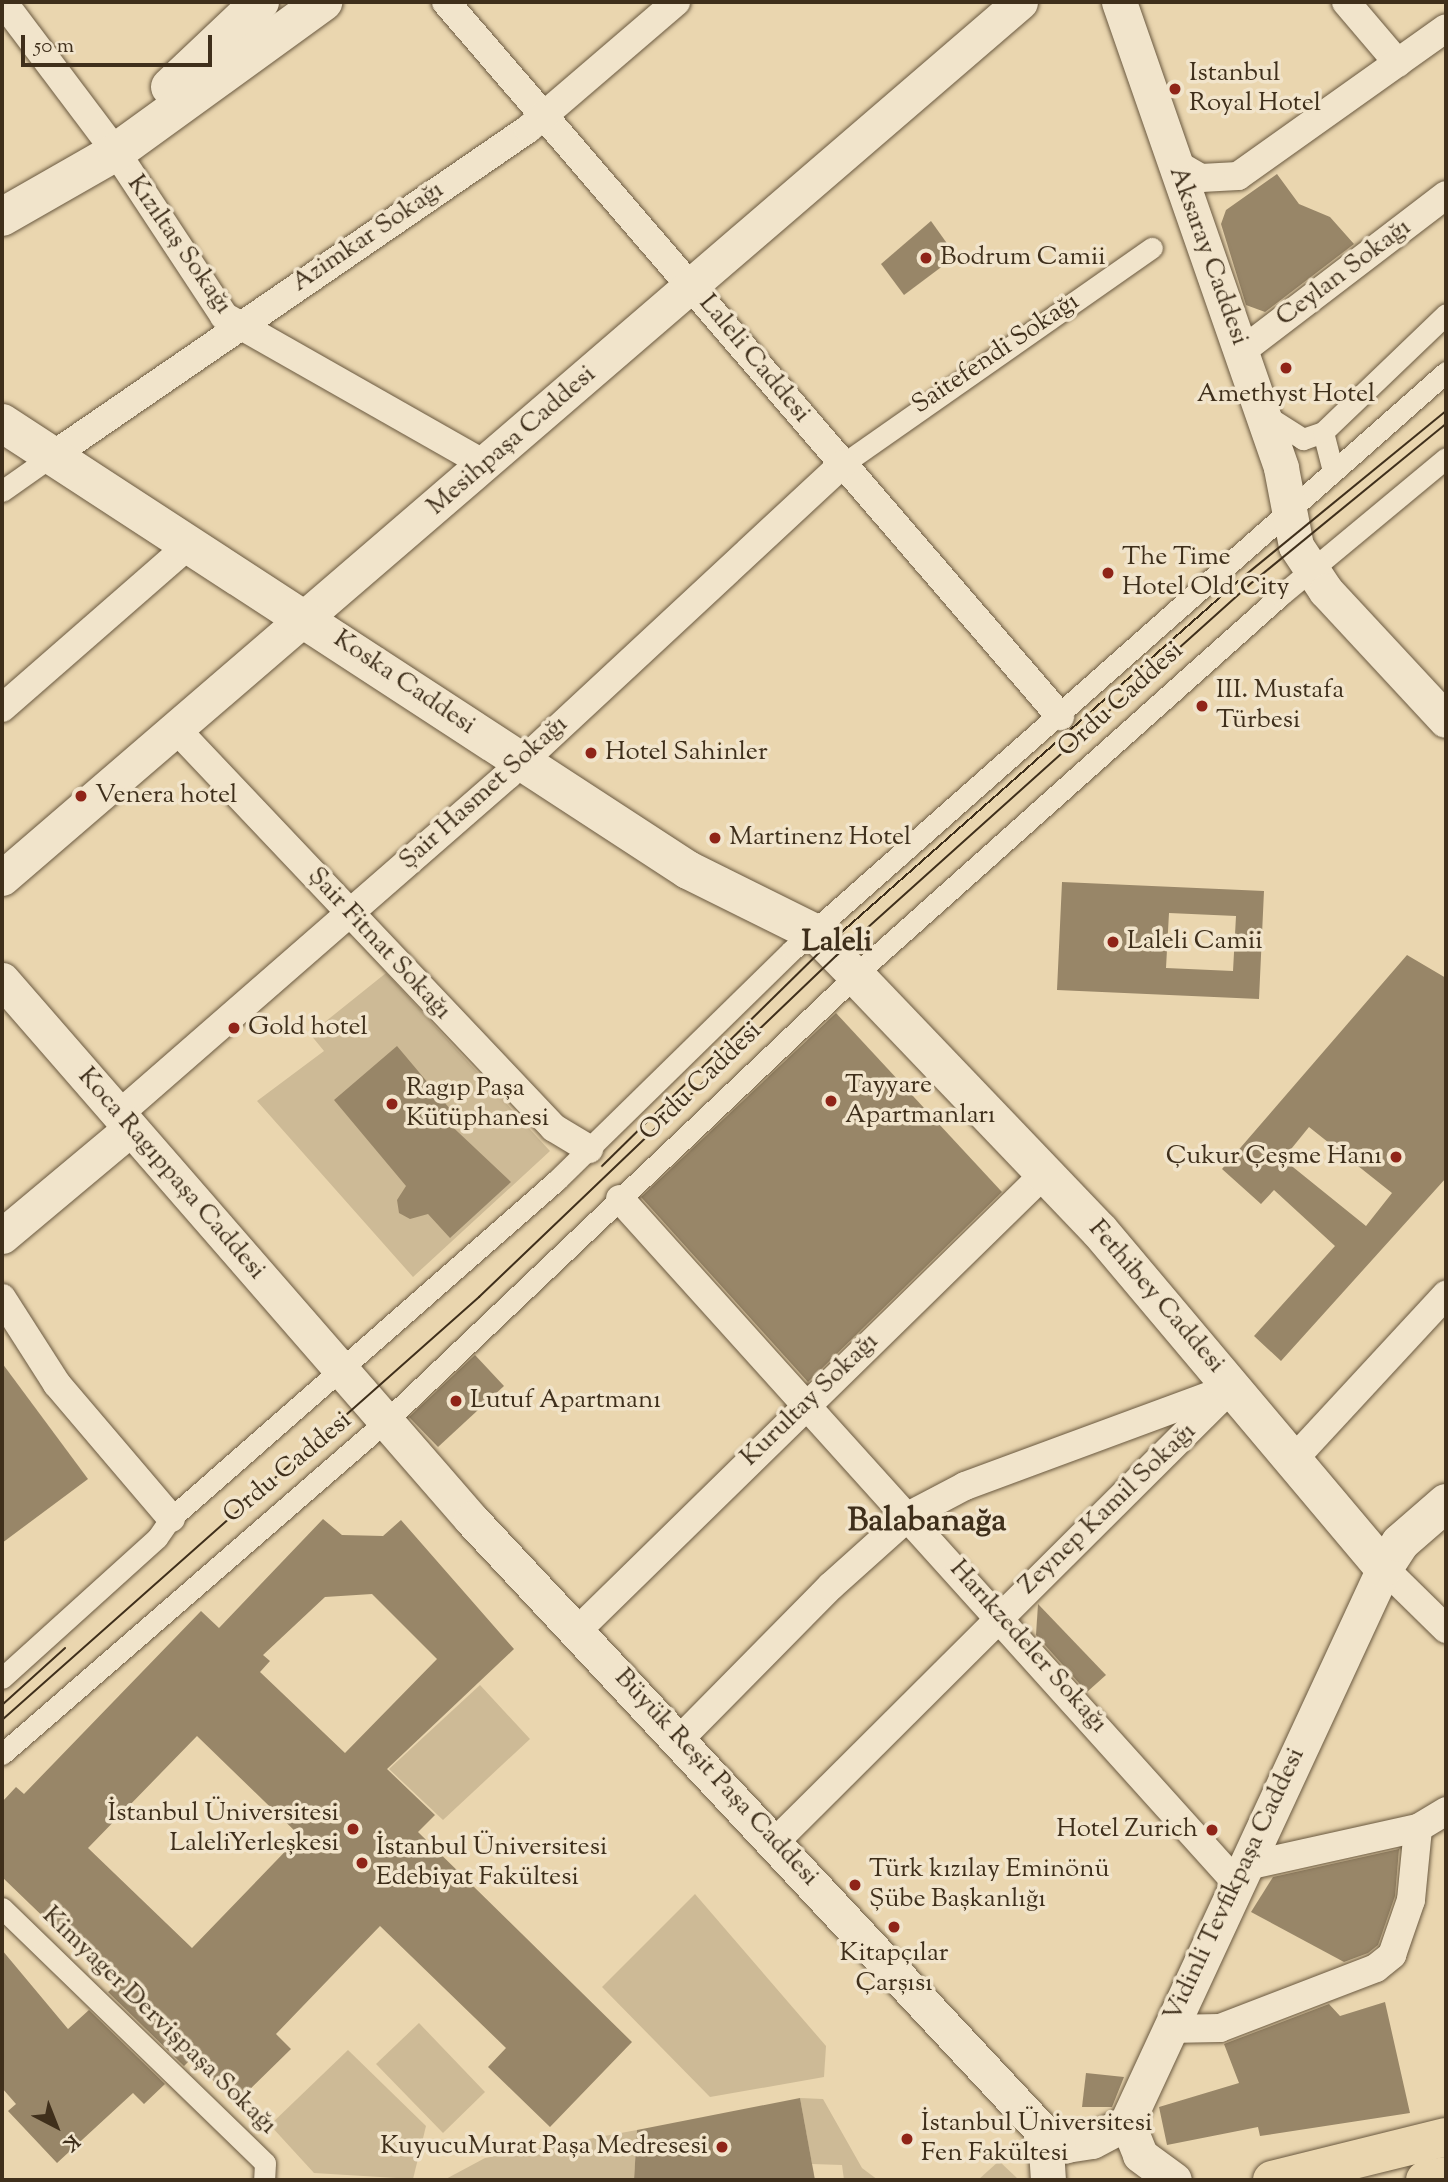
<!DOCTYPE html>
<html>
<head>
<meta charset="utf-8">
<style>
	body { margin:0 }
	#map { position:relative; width:1448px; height:2182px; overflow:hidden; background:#ead6af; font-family:"Sorts Mill Goudy",serif }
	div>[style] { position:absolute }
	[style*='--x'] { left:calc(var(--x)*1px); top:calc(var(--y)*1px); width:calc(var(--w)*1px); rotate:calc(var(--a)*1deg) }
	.green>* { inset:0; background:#cdba96 }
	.building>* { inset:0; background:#988668 }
	.roads { filter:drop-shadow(0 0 2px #6a5940) drop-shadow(0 0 2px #6a5940) }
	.pedestrian>* { height:21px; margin:-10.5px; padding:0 10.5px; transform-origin:10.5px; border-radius:10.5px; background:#f1e4cb }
	.minor>* { height:28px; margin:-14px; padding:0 14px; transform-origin:14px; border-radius:14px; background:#f1e4cb }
	.tertiary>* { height:35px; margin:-17.5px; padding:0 17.5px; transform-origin:17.5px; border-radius:17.5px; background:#f1e4cb }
	.secondary>* { height:38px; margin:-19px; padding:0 19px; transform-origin:19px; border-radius:19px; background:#f1e4cb }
	.primary>* { height:38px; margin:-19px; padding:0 19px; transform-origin:19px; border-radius:19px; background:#ead6af }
	.tram>* { height:2px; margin:-1px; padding:0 1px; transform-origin:1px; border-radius:1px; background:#3f2f1b }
	.dots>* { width:19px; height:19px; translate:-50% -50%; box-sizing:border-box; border:4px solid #f1e4cb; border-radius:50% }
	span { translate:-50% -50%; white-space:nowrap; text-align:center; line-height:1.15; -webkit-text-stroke:7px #f1e4cb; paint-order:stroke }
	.poi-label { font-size:26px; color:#3f2f1b }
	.left { translate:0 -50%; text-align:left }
	.right { translate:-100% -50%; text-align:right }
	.street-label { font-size:26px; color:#3f2f1b }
	.quarter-label { font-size:30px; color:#3f2f1b; font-weight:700 }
	.district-label { font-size:33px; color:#3f2f1b; font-weight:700 }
	.frame { position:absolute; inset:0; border:4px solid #3f2f1b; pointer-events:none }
	.north { position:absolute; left:21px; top:2091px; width:70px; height:70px; -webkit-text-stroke:5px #f1e4cb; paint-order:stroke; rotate:138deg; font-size:19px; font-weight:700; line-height:28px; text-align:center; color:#3f2f1b }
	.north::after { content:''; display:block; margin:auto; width:24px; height:32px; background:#3f2f1b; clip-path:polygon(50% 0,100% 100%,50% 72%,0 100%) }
	.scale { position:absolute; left:21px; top:35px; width:191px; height:32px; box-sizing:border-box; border:4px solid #3f2f1b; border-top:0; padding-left:9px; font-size:21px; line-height:24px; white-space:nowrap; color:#3f2f1b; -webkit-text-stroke:5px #f1e4cb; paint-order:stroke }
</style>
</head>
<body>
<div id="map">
	<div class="green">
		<div style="clip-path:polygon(386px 973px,550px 1151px,413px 1277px,257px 1101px,324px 1051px,310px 1034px)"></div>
		<div style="clip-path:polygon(480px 1685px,530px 1739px,443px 1820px,389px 1769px)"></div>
		<div style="clip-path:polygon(695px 1894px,826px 2046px,824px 2077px,710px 2097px,602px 1987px)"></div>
		<div style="clip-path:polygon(419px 2023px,485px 2092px,443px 2133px,376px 2064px)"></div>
		<div style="clip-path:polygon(348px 2050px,426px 2126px,413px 2179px,314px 2173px,270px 2125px)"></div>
		<div style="clip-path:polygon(800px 2098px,823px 2099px,862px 2168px,878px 2180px,844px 2180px,842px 2165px,812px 2164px)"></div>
		<div style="clip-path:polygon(637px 2130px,634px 2180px,444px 2180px,485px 2158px)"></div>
		<div style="clip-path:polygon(999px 2161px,1019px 2180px,978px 2180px)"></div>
	</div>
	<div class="building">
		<div style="clip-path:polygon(1277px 174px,1299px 204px,1330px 217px,1354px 244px,1265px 312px,1246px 305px,1221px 224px,1226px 210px)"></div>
		<div style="clip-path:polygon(931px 221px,956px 256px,904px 295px,881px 264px)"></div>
		<div style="clip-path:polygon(evenodd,1062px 882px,1264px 891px,1259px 999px,1057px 990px,1062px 882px,1169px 913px,1236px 916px,1233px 971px,1166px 968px,1169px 913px)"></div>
		<div style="clip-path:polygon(evenodd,1407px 955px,1446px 978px,1446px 1178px,1281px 1361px,1254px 1336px,1335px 1246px,1274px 1190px,1261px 1204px,1222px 1169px,1407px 955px,1309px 1127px,1392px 1193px,1366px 1226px,1283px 1159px,1309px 1127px)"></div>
		<div style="clip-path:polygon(836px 1013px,1002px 1192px,808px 1382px,641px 1197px)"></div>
		<div style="clip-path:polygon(397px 1046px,450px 1109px,441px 1116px,511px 1182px,450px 1238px,428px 1214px,410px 1219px,399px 1213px,397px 1200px,406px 1186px,334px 1100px)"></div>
		<div style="clip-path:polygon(475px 1355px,504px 1386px,438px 1447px,409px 1417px)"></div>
		<div style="clip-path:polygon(2px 1363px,88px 1479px,2px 1543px)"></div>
		<div style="clip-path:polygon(evenodd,323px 1519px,342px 1535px,383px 1536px,401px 1520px,514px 1649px,387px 1769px,435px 1815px,418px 1832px,632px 2042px,550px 2127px,488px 2067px,506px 2048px,380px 1926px,276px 2034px,291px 2049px,236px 2103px,191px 2059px,184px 2066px,108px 1992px,115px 1986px,2px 1877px,2px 1802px,16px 1787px,24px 1794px,201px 1611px,219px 1628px,323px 1519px,372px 1594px,437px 1659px,345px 1753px,260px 1672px,270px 1661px,263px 1655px,325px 1597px,372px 1594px,323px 1519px,197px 1736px,300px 1836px,192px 1948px,88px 1848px,197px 1736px)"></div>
		<div style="clip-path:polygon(1038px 1604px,1106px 1675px,1087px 1692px,1036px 1635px)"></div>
		<div style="clip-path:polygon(1399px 1849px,1395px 1896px,1378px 1945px,1368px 1953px,1344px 1962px,1251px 1912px,1273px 1877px)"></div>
		<div style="clip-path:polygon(2px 1950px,68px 2029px,89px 2010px,165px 2084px,144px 2104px,133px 2093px,57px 2163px,8px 2111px,16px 2104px,2px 2088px)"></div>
		<div style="clip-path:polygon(1385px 2002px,1410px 2113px,1260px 2136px,1258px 2127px,1167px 2145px,1159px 2107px,1239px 2083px,1224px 2044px,1329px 2004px,1340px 2016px)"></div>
		<div style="clip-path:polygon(1086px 2073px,1124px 2077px,1112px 2107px,1082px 2107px)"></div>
		<div style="clip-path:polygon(800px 2098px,815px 2180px,634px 2180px,637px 2130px)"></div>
	</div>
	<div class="roads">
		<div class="pedestrian">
			<div style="--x:1267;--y:416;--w:43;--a:32.6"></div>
			<div style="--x:1303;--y:439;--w:21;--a:-19"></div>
			<div style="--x:843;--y:464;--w:377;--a:-35"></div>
			<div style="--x:1333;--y:471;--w:40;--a:-104.4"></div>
			<div style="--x:1323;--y:432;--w:170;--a:-43.8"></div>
			<div style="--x:2;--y:491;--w:57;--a:-35.1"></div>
			<div style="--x:2;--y:1678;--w:209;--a:-42.1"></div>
			<div style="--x:157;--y:1538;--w:24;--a:-55"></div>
			<div style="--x:171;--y:1518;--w:513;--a:-41.21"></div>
			<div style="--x:557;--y:1180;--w:329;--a:-44.4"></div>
			<div style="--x:792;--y:950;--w:873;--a:-41.47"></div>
			<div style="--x:2;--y:1754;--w:508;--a:-40.93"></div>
			<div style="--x:386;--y:1421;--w:673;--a:-43.49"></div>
			<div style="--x:874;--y:958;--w:545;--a:-41.73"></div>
			<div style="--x:1281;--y:595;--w:214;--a:-39.7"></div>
			<div style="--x:2;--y:1908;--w:366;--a:44.1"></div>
			<div style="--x:265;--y:2163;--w:17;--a:93"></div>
		</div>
		<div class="minor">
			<div style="--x:3;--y:2;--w:188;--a:53"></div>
			<div style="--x:116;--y:152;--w:196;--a:56.6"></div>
			<div style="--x:224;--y:316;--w:300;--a:29.6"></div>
			<div style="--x:446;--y:2;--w:942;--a:49.31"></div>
			<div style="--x:1346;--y:2;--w:80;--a:49.6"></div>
			<div style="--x:1175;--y:163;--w:30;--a:30"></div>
			<div style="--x:1201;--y:178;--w:37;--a:-3"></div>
			<div style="--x:1238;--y:176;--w:255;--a:-35.4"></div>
			<div style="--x:1242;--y:351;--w:257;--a:-37.4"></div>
			<div style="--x:49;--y:458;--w:581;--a:-34.48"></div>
			<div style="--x:528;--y:129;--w:195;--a:-40.6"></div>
			<div style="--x:2;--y:708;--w:248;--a:-41.1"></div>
			<div style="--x:177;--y:730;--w:548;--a:46.55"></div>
			<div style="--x:554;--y:1128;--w:41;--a:31"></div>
			<div style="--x:118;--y:1115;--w:517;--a:-41.08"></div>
			<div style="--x:508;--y:775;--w:457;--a:-42.9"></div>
			<div style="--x:620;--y:1199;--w:918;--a:47.96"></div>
			<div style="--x:2;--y:1298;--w:102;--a:57.4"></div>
			<div style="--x:57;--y:1384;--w:176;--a:49.6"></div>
			<div style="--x:1294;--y:1459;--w:224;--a:-47.2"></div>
			<div style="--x:1384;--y:1568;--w:87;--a:44.5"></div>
			<div style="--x:577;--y:1631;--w:656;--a:-44.38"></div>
			<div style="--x:680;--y:1739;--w:215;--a:-45.4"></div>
			<div style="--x:831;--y:1586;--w:106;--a:-41.9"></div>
			<div style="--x:910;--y:1515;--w:62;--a:-27.8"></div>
			<div style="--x:965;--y:1486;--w:286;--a:-20.3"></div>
			<div style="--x:776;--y:1841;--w:634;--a:-44.87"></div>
			<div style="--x:1242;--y:1867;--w:180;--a:-12.5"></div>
			<div style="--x:1418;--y:1828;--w:33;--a:-31"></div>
			<div style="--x:1168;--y:2029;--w:52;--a:-1.1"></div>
			<div style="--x:1220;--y:2028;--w:167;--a:-21"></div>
			<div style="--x:1376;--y:1968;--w:21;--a:-39"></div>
			<div style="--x:1392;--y:1955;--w:58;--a:-70.9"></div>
			<div style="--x:1411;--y:1900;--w:72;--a:-84.4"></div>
		</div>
		<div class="tertiary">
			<div style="--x:1119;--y:2;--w:493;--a:70.8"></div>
			<div style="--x:1281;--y:468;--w:79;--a:79.1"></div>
			<div style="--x:1296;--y:546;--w:54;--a:56.3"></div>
			<div style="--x:1326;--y:591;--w:176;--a:47.1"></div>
			<div style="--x:2;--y:878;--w:1343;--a:-40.71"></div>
			<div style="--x:813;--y:932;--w:60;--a:45.7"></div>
			<div style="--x:2;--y:980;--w:714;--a:48.97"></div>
			<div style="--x:471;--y:1519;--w:841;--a:46.97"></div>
			<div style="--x:1045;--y:2134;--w:24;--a:28"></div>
			<div style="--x:1066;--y:2145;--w:26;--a:-9"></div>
			<div style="--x:1092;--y:2141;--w:40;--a:-28"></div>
			<div style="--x:1127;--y:2122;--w:611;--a:-65.11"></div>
			<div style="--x:2;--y:1236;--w:167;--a:-39.9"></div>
			<div style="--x:1127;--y:2122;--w:35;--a:68"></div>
			<div style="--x:1140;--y:2155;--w:42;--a:36.3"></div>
			<div style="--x:1045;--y:2134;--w:46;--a:86.3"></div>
		</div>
		<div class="secondary">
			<div style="--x:170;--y:87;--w:124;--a:-43.4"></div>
			<div style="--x:2;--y:217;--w:131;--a:-29.7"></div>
			<div style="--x:116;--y:152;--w:256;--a:-35.9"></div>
			<div style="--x:2;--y:423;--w:819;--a:33.09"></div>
			<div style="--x:688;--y:870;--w:140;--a:26.4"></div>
			<div style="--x:855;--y:975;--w:353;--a:46.3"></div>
			<div style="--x:1099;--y:1230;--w:442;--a:49.9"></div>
			<div style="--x:1384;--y:1568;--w:30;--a:-57"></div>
			<div style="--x:1400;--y:1543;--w:61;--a:-41"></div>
		</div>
		<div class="primary">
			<div style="--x:1272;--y:2180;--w:179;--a:-13.9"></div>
			<div style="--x:1425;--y:2180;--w:21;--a:-11"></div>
		</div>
	</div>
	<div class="tram">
		<div style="--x:602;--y:1166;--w:314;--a:-44.5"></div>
		<div style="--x:826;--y:946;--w:557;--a:-41.51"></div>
		<div style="--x:1243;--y:577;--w:262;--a:-39.3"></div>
		<div style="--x:2;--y:1705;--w:85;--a:-42.1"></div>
		<div style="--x:2;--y:1720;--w:638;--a:-41.57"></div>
		<div style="--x:479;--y:1297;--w:494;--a:-43.7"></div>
		<div style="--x:836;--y:956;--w:555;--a:-41.93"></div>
		<div style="--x:1249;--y:585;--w:254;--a:-39.3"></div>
	</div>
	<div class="dots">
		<div style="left:1175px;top:89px;background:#8f2418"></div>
		<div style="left:926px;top:258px;background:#8f2418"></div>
		<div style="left:1286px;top:368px;background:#8f2418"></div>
		<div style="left:1108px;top:573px;background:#8f2418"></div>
		<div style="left:1202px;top:706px;background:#8f2418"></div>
		<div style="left:591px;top:753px;background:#8f2418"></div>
		<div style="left:81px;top:796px;background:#8f2418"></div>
		<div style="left:715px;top:838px;background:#8f2418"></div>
		<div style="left:1113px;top:942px;background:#8f2418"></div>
		<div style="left:234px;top:1028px;background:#8f2418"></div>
		<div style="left:831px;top:1101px;background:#8f2418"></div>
		<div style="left:392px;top:1104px;background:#8f2418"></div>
		<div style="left:1396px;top:1157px;background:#8f2418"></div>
		<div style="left:456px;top:1401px;background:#8f2418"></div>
		<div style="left:353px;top:1829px;background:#8f2418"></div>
		<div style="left:1212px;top:1830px;background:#8f2418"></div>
		<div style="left:362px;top:1863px;background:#8f2418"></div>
		<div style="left:855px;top:1885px;background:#8f2418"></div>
		<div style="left:894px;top:1927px;background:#8f2418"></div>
		<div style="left:907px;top:2139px;background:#8f2418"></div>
		<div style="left:722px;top:2147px;background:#8f2418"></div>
	</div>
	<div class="poi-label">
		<span class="left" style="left:1189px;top:89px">Istanbul<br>Royal Hotel</span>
		<span class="left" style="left:940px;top:258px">Bodrum Camii</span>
		<span style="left:1286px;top:395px">Amethyst Hotel</span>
		<span class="left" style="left:1122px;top:573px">The Time<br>Hotel Old City</span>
		<span class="left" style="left:1216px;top:706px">III. Mustafa<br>Türbesi</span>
		<span class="left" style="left:605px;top:753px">Hotel Sahinler</span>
		<span class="left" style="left:95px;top:796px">Venera hotel</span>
		<span class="left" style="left:729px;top:838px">Martinenz Hotel</span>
		<span class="left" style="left:1127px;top:942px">Laleli Camii</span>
		<span class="left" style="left:248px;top:1028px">Gold hotel</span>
		<span class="left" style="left:845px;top:1101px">Tayyare<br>Apartmanları</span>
		<span class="left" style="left:406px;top:1104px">Ragıp Paşa<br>Kütüphanesi</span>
		<span class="right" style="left:1382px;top:1157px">Çukur Çeşme Hanı</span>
		<span class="left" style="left:470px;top:1401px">Lutuf Apartmanı</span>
		<span class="right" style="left:339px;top:1829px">İstanbul Üniversitesi<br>LaleliYerleşkesi</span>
		<span class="right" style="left:1198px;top:1830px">Hotel Zurich</span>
		<span class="left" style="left:376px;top:1863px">İstanbul Üniversitesi<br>Edebiyat Fakültesi</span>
		<span class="left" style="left:869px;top:1885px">Türk kızılay Eminönü<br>Şübe Başkanlığı</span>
		<span style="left:894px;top:1969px">Kitapçılar<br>Çarşısı</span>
		<span class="left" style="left:921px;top:2139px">İstanbul Üniversitesi<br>Fen Fakültesi</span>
		<span class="right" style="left:708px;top:2147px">KuyucuMurat Paşa Medresesi</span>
	</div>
	<div class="street-label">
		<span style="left:368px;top:237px;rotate:-34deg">Azimkar Sokağı</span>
		<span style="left:179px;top:245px;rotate:55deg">Kızıltaş Sokağı</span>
		<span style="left:1208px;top:256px;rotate:70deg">Aksaray Caddesi</span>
		<span style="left:1344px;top:273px;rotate:-37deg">Ceylan Sokağı</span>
		<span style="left:996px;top:354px;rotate:-34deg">Saitefendi Sokağı</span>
		<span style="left:754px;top:359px;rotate:50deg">Laleli Caddesi</span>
		<span style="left:512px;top:441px;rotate:-41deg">Mesihpaşa Caddesi</span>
		<span style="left:404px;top:683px;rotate:34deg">Koska Caddesi</span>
		<span style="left:1121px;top:700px;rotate:-42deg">Ordu Caddesi</span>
		<span style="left:484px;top:793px;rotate:-42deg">Şair Hasmet Sokağı</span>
		<span style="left:379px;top:944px;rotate:47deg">Şair Fitnat Sokağı</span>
		<span style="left:701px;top:1082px;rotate:-44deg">Ordu Caddesi</span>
		<span style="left:171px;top:1174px;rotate:49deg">Koca Ragıppaşa Caddesi</span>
		<span style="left:1156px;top:1297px;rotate:49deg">Fethibey Caddesi</span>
		<span style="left:810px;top:1400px;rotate:-44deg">Kurultay Sokağı</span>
		<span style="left:288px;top:1468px;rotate:-40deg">Ordu Caddesi</span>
		<span style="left:1108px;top:1509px;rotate:-44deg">Zeynep Kamil Sokağı</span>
		<span style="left:1028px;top:1647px;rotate:48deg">Harıkzedeler Sokağı</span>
		<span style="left:716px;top:1778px;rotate:47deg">Büyük Reşit Paşa Caddesi</span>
		<span style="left:1235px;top:1885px;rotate:-65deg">Vidinli Tevfikpaşa Caddesi</span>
		<span style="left:159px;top:2021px;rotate:44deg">Kimyager Dervişpaşa Sokağı</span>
	</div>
	<div class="quarter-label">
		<span style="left:837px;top:943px">Laleli</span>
	</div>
	<div class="district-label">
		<span style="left:927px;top:1523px">Balabanağa</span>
	</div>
	<div class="frame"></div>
	<div class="north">K</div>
	<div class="scale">50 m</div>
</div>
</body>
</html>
